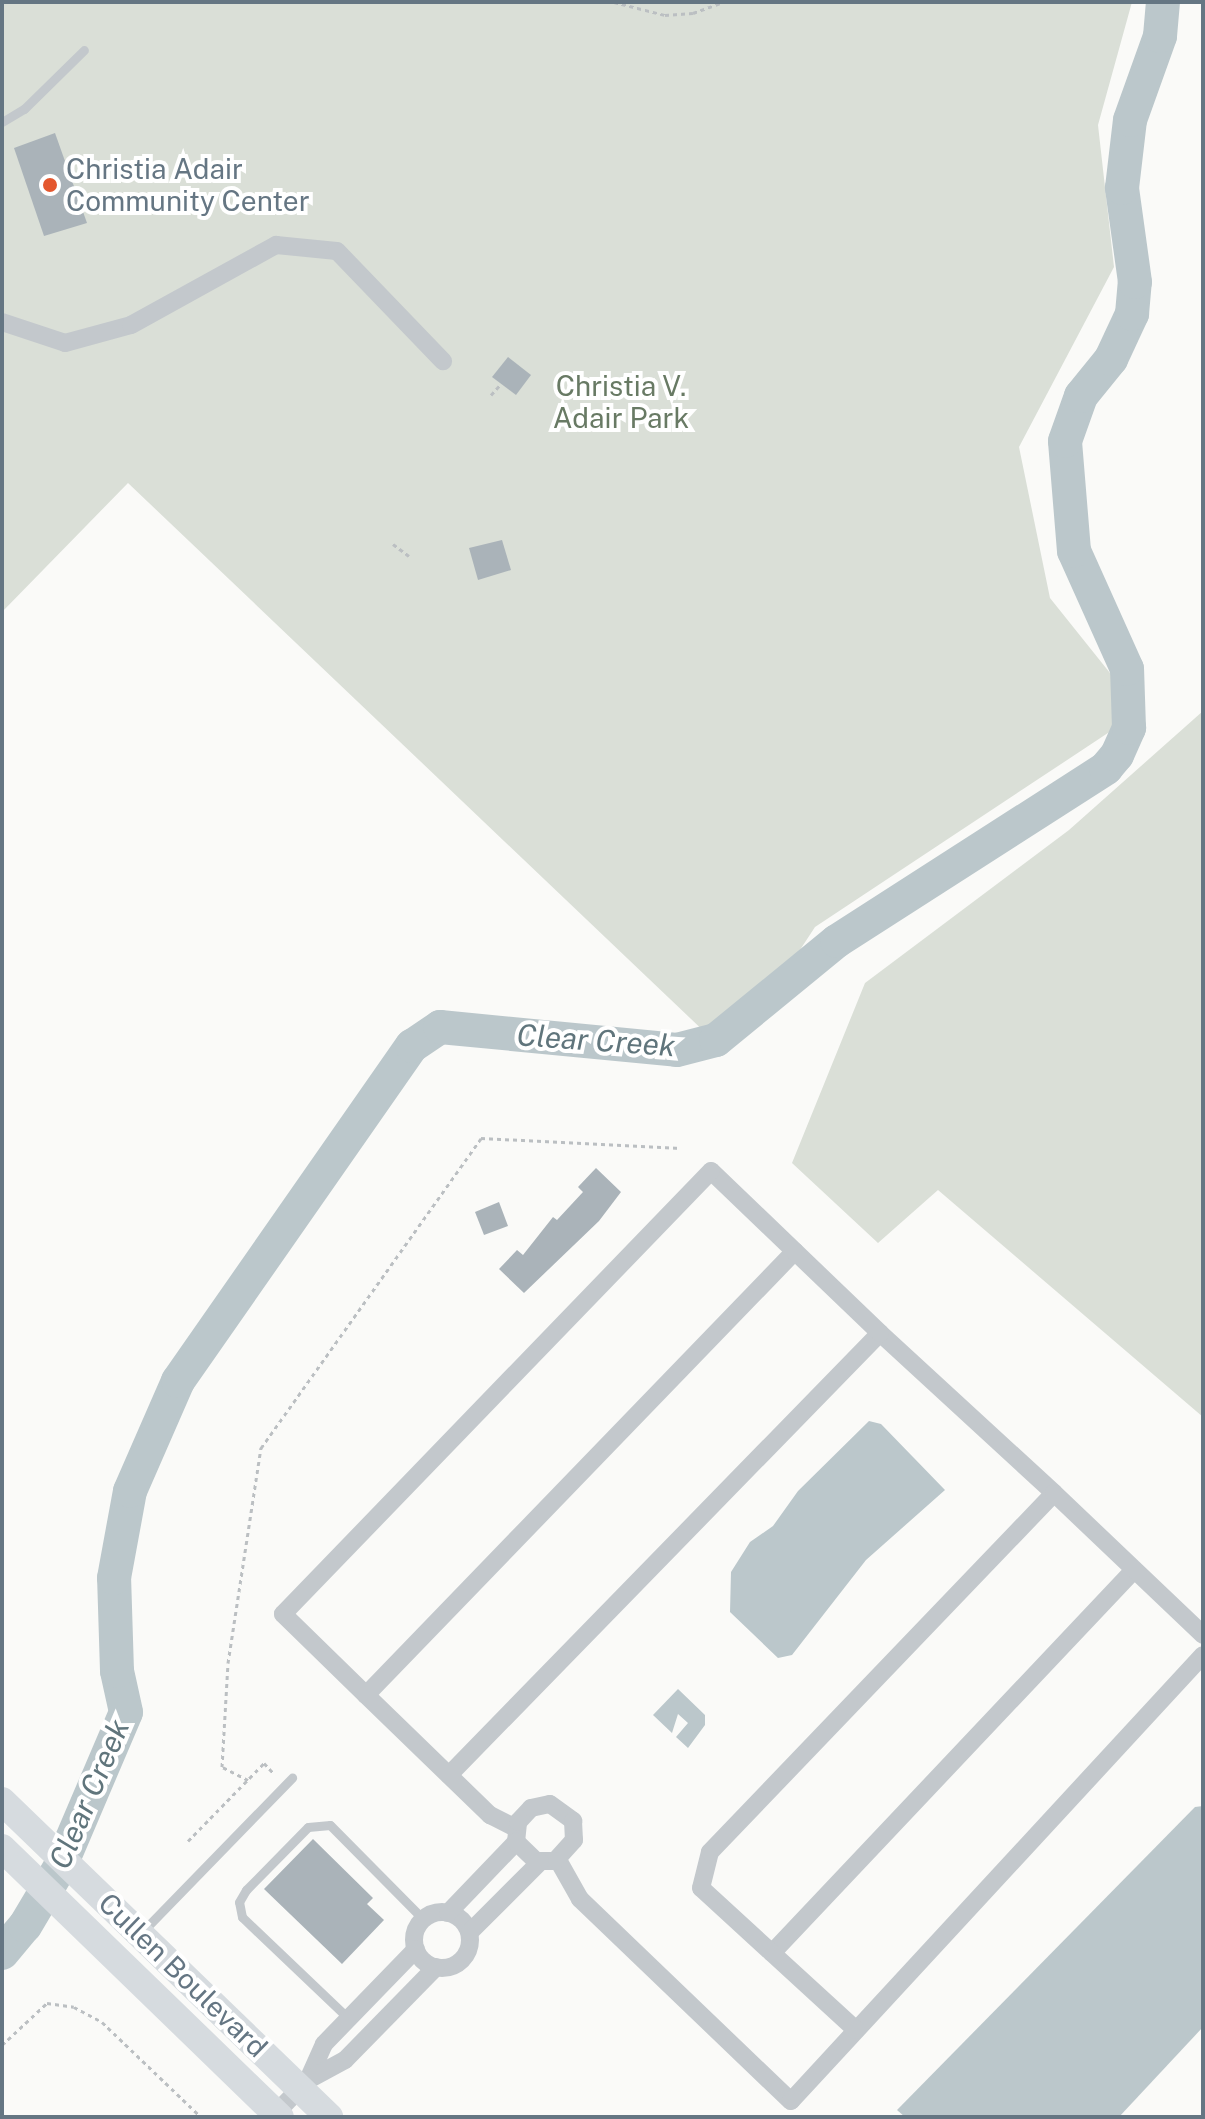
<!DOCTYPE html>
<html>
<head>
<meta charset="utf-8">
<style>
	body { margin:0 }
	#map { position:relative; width:1205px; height:2119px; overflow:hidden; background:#fafaf8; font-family:"Public Sans",sans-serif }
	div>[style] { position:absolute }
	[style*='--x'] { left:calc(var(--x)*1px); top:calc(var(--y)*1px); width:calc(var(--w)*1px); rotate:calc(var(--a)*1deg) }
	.green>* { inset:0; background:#dadfd7 }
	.water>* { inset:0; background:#bbc7cb }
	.river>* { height:34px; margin:-17px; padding:0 17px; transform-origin:17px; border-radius:17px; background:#bbc7cb }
	.building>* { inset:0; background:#aab3b9 }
	.path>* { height:3px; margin-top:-1.5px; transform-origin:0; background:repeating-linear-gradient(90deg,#bbbfc2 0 4px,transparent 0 8px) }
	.lane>* { height:9px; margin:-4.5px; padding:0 4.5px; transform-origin:4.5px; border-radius:4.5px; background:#c3c8cc }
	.street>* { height:18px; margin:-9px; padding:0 9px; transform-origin:9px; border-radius:9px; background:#c3c8cc }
	.street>.ring { margin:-9px; padding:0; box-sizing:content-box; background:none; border:18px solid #c3c8cc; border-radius:50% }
	.primary>* { height:28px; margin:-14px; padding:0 14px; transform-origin:14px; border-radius:14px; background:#d6dbdf }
	.dots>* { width:22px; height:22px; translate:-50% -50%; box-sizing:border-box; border:4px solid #fff; border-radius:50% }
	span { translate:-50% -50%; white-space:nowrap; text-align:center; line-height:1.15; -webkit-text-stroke:8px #fff; paint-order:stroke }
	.poi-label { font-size:28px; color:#657683 }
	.left { translate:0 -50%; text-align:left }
	.park-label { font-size:28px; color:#687a64 }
	.street-label { font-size:28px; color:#657683 }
	.water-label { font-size:30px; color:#60757c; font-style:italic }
	.frame { position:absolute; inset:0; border:4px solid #657683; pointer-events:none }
</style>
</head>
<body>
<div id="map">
	<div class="green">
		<div style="clip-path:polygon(2px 2px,1132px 2px,1098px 125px,1114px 267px,1019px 447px,1050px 598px,1114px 678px,1123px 723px,815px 927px,775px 988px,711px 1038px,128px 483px,2px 612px)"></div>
		<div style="clip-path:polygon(1203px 711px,1203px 1417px,938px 1190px,878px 1243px,792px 1163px,865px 983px,1069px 830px)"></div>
	</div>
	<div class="water">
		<div style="clip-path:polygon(869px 1421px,881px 1424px,945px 1490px,866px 1560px,792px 1655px,778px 1658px,730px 1612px,731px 1572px,750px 1542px,773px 1526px,798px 1491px)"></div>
		<div style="clip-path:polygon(678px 1689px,705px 1715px,705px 1725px,688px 1748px,676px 1737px,688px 1723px,678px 1714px,672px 1733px,653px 1715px)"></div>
		<div style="clip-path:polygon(1203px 1806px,1203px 2027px,1119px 2117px,905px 2117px,897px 2110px,1195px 1807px)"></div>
	</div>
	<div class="river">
		<div style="--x:2;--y:1953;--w:35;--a:-50"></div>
		<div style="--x:25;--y:1926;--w:69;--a:-59.3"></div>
		<div style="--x:60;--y:1867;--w:168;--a:-66.9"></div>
		<div style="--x:126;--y:1712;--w:42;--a:-102.4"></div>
		<div style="--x:117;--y:1671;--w:93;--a:-91.8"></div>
		<div style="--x:114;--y:1578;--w:88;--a:-79.6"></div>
		<div style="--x:130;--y:1491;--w:120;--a:-66.4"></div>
		<div style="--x:178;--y:1381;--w:409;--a:-55.1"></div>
		<div style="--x:412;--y:1046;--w:34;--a:-34"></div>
		<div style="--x:440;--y:1027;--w:238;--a:5.5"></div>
		<div style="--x:677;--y:1050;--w:40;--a:-14.4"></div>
		<div style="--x:716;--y:1040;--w:156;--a:-39.3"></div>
		<div style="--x:837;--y:941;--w:320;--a:-32.7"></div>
		<div style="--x:1106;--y:768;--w:17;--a:-50"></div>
		<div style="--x:1117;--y:755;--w:30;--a:-66"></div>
		<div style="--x:1129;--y:728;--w:59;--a:-91.9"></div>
		<div style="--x:1127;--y:669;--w:129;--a:-114.2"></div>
		<div style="--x:1074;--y:551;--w:110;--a:-94.7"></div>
		<div style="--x:1065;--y:441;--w:48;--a:-70.4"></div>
		<div style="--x:1081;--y:396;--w:48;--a:-51"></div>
		<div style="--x:1111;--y:359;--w:50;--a:-65"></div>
		<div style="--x:1132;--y:314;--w:32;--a:-85"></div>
		<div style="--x:1135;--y:282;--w:95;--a:-97.9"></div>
		<div style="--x:1122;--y:188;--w:68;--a:-83.3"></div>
		<div style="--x:1130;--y:120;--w:89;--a:-70.3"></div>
		<div style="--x:1160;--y:36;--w:34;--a:-85"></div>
	</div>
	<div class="building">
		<div style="clip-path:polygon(55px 133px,87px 223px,44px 236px,14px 148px)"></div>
		<div style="clip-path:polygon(508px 357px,531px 375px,516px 395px,492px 377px)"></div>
		<div style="clip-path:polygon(502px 540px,511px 570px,478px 580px,469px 548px)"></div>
		<div style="clip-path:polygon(596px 1168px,621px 1192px,599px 1221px,524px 1293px,499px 1269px,517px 1250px,523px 1255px,553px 1217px,557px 1220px,583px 1192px,578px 1187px)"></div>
		<div style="clip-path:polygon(499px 1202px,508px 1226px,484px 1235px,475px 1212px)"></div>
		<div style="clip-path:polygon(313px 1839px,373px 1898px,367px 1904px,384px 1920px,342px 1964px,264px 1889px)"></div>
	</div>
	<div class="path">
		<div style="--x:614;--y:2;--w:53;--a:14.3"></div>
		<div style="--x:665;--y:15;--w:28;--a:-4"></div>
		<div style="--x:693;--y:13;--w:32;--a:-20"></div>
		<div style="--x:491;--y:395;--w:15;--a:-48"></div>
		<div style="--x:393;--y:544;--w:20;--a:37"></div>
		<div style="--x:248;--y:1780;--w:29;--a:-153"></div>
		<div style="--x:222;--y:1767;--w:104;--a:-86.7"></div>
		<div style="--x:228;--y:1663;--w:218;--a:-81.3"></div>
		<div style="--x:261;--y:1448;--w:380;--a:-54.6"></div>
		<div style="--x:481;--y:1138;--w:200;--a:2.9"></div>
		<div style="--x:188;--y:1841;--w:109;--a:-45.7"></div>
		<div style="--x:264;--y:1763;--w:16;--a:47"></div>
		<div style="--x:2;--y:2045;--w:62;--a:-43"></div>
		<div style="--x:47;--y:2003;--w:27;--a:8"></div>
		<div style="--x:74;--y:2007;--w:32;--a:28"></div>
		<div style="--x:102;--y:2022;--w:137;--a:43.8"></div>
	</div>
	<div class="lane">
		<div style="--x:2;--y:122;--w:26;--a:-31"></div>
		<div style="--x:24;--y:109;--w:84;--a:-44.5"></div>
		<div style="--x:143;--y:1931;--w:214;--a:-45.8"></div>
		<div style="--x:348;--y:2018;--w:146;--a:-136.4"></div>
		<div style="--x:242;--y:1917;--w:15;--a:-101"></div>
		<div style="--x:239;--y:1902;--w:14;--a:-60"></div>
		<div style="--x:246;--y:1890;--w:88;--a:-45.5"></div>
		<div style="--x:308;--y:1827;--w:22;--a:-5"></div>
		<div style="--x:330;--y:1825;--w:134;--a:45.3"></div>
	</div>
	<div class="street">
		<div style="--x:2;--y:322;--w:66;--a:18.4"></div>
		<div style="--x:65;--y:343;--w:68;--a:-15.3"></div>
		<div style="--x:131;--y:325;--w:166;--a:-28.9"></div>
		<div style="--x:276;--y:245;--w:61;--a:5.6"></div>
		<div style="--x:337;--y:251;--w:153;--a:46.1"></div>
		<div style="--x:880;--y:1333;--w:236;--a:42.6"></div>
		<div style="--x:366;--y:1695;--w:617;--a:-45.98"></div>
		<div style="--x:449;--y:1775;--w:617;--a:-45.72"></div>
		<div style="--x:880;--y:1333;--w:234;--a:-136.2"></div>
		<div style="--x:711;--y:1171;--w:616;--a:134.01"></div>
		<div style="--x:283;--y:1614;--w:116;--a:44.3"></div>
		<div style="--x:366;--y:1695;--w:173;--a:44.1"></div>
		<div style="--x:490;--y:1815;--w:30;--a:27"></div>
		<div style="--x:558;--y:1860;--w:45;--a:60.6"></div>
		<div style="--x:580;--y:1899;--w:292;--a:43.8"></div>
		<div style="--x:791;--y:2101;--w:607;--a:-47.27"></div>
		<div class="ring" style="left:414px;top:1912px;width:38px;height:38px"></div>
		<div style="--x:448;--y:1913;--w:98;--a:-46.2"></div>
		<div style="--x:516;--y:1842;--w:20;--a:-84"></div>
		<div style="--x:518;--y:1822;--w:19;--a:-47"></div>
		<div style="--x:531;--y:1808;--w:19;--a:-12"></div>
		<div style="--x:550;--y:1804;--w:29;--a:36"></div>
		<div style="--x:573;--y:1821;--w:19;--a:87"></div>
		<div style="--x:574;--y:1840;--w:28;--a:132"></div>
		<div style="--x:555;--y:1861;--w:19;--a:180"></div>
		<div style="--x:536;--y:1861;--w:28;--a:-136"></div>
		<div style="--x:470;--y:1932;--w:99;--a:-45"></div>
		<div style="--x:772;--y:1953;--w:526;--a:-46.62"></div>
		<div style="--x:856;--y:2030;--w:210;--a:-137.5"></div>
		<div style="--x:701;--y:1888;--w:37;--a:-76"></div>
		<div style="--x:710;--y:1852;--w:497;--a:-46.2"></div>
		<div style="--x:1054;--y:1493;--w:206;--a:43.6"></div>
		<div style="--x:308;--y:2080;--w:39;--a:-66"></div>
		<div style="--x:324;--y:2044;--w:132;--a:-45.9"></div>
		<div style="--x:276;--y:2113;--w:46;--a:-45.9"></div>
		<div style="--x:308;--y:2080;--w:42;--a:-28.4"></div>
		<div style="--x:345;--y:2060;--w:130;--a:-45.6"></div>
	</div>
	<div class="primary">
		<div style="--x:2;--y:1801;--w:455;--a:44"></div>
		<div style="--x:2;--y:1848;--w:387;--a:44.1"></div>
	</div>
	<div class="dots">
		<div style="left:50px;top:185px;background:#e4572e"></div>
	</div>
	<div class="poi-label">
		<span class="left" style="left:66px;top:185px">Christia Adair<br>Community Center</span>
	</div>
	<div class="park-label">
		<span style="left:621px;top:402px">Christia V.<br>Adair Park</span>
	</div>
	<div class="street-label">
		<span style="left:183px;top:1975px;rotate:44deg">Cullen Boulevard</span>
	</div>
	<div class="water-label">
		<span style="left:596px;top:1040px;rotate:4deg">Clear Creek</span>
		<span style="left:89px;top:1794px;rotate:-67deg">Clear Creek</span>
	</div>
	<div class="frame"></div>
</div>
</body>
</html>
